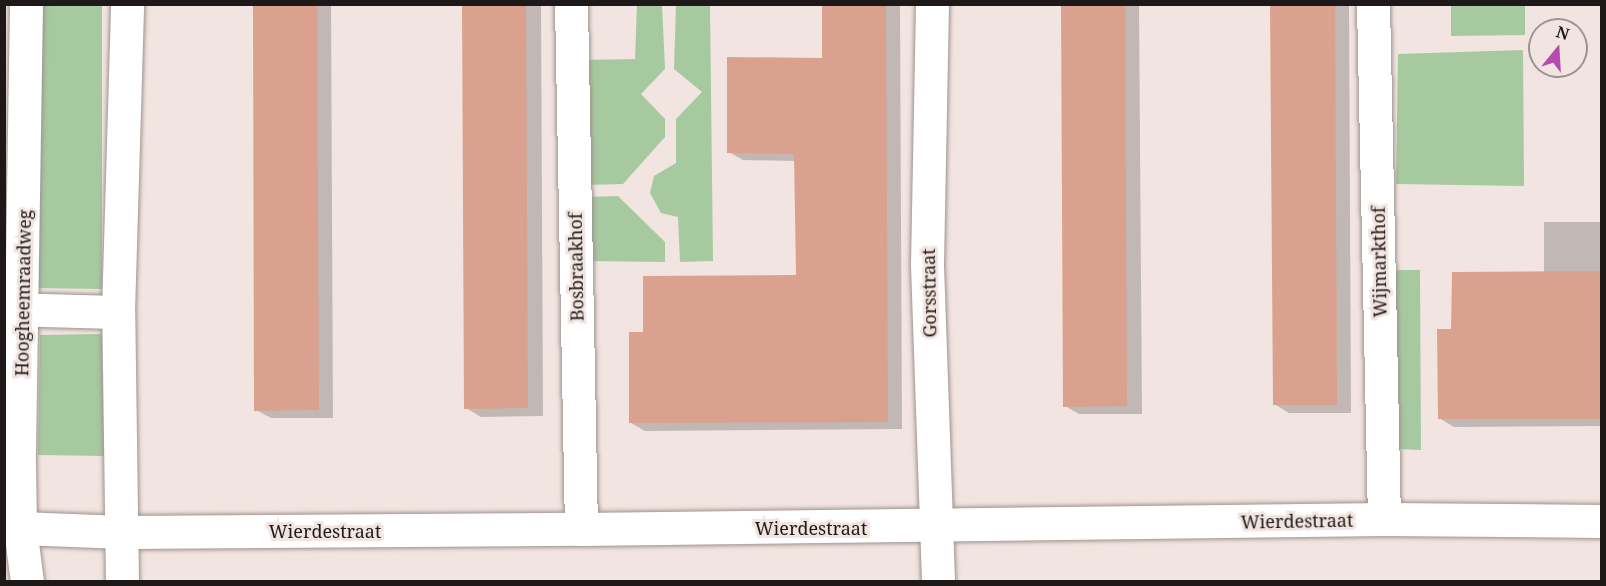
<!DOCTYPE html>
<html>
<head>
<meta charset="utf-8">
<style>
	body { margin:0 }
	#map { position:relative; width:1606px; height:586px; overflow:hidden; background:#f2e5e1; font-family:"Noto Serif",serif }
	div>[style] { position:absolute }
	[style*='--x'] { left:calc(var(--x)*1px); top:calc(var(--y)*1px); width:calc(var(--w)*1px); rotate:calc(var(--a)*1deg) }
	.green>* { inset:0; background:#a6c9a0 }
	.shadow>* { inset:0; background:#0003 }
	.building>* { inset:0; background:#daa28e }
	.roads { filter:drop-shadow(0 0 2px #9e928e) drop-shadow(0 0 2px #9e928e) }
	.street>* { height:33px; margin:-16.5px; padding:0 16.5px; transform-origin:16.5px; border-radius:16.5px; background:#fff }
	span { translate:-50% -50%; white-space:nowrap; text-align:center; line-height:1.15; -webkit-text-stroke:6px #f2e5e1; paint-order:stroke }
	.street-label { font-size:18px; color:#1e1918 }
	.frame { position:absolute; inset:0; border:6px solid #1e1918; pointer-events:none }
	.north { position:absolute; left:1528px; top:18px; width:60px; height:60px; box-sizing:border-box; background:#f2e5e1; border:2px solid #9d9391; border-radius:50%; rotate:18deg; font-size:16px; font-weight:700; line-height:24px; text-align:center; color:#1e1918 }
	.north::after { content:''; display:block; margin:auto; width:21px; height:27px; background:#b74aaa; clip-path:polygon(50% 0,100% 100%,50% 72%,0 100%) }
</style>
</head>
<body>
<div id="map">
	<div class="green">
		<div style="clip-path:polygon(37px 5px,102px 5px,102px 289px,35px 288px)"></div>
		<div style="clip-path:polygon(637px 5px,662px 5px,665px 69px,641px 94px,665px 119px,665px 137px,623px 184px,586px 185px,582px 60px,635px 59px)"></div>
		<div style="clip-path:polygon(676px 5px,710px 5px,713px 261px,680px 262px,678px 217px,661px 213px,650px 193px,654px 176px,676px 163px,676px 119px,702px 92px,674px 69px)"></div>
		<div style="clip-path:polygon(1451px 5px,1525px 5px,1525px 35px,1451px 36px)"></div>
		<div style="clip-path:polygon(1523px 50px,1524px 186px,1396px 184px,1398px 54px)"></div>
		<div style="clip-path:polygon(618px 196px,665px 242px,665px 262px,587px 261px,585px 197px)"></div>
		<div style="clip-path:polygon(1394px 270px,1420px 270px,1421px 450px,1397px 449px)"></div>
		<div style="clip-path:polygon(102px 334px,104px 456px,38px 455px,40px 335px)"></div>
	</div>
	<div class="shadow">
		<div style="clip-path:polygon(254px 4px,331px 4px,333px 418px,271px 418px,256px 410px)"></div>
		<div style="clip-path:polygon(464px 4px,541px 4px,543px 416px,481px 417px,466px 408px)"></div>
		<div style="clip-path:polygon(823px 4px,900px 4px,902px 429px,645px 431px,631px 423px,644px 334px,798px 276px,796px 161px,743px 160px,729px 152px,824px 60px)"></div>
		<div style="clip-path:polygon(1062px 4px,1139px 4px,1142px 414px,1079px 414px,1065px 406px)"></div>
		<div style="clip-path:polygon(1272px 4px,1349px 4px,1351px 413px,1289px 413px,1274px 404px)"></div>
		<div style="clip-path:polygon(1544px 222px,1602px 222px,1602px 426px,1454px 427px,1439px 418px,1453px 330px,1544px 273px)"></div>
	</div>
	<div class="building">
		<div style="clip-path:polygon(253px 4px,317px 4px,319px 410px,254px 411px)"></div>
		<div style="clip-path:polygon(462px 4px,526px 4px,528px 408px,464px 409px)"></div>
		<div style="clip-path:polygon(822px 4px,886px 4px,888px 422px,629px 423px,629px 332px,643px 332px,643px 276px,796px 275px,794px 154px,727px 153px,727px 57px,822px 58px)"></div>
		<div style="clip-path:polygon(1061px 4px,1125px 4px,1127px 406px,1063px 407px)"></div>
		<div style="clip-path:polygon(1270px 4px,1335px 4px,1337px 405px,1273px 405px)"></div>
		<div style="clip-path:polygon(1602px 271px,1602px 419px,1438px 419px,1437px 329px,1451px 329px,1452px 272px)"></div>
	</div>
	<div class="roads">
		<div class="street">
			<div style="--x:26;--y:4;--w:460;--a:90.9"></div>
			<div style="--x:19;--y:464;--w:64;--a:89.1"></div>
			<div style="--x:20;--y:528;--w:54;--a:82.6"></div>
			<div style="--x:571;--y:4;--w:525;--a:88.91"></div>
			<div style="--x:932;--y:4;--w:261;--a:91.1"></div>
			<div style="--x:927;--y:265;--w:317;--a:88"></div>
			<div style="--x:1373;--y:4;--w:515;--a:88.78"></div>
			<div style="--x:4;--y:309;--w:114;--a:1.5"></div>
			<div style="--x:20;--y:528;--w:103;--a:2.2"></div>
			<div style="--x:123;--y:532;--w:458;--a:-0.4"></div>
			<div style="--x:581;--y:529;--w:803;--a:-0.71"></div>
			<div style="--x:1384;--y:519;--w:218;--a:0.5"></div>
			<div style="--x:122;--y:582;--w:270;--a:-90.8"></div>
			<div style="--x:118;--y:312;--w:308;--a:-88.3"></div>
		</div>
	</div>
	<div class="street-label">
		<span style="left:1379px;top:262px;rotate:-91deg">Wijmarkthof</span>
		<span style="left:576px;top:267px;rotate:-91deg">Bosbraakhof</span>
		<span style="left:23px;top:293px;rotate:-89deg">Hoogheemraadweg</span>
		<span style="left:929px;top:293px;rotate:-91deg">Gorsstraat</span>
		<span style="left:1297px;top:521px;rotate:-1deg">Wierdestraat</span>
		<span style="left:811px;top:528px">Wierdestraat</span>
		<span style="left:325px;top:531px">Wierdestraat</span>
	</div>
	<div class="frame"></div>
	<div class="north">N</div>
</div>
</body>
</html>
